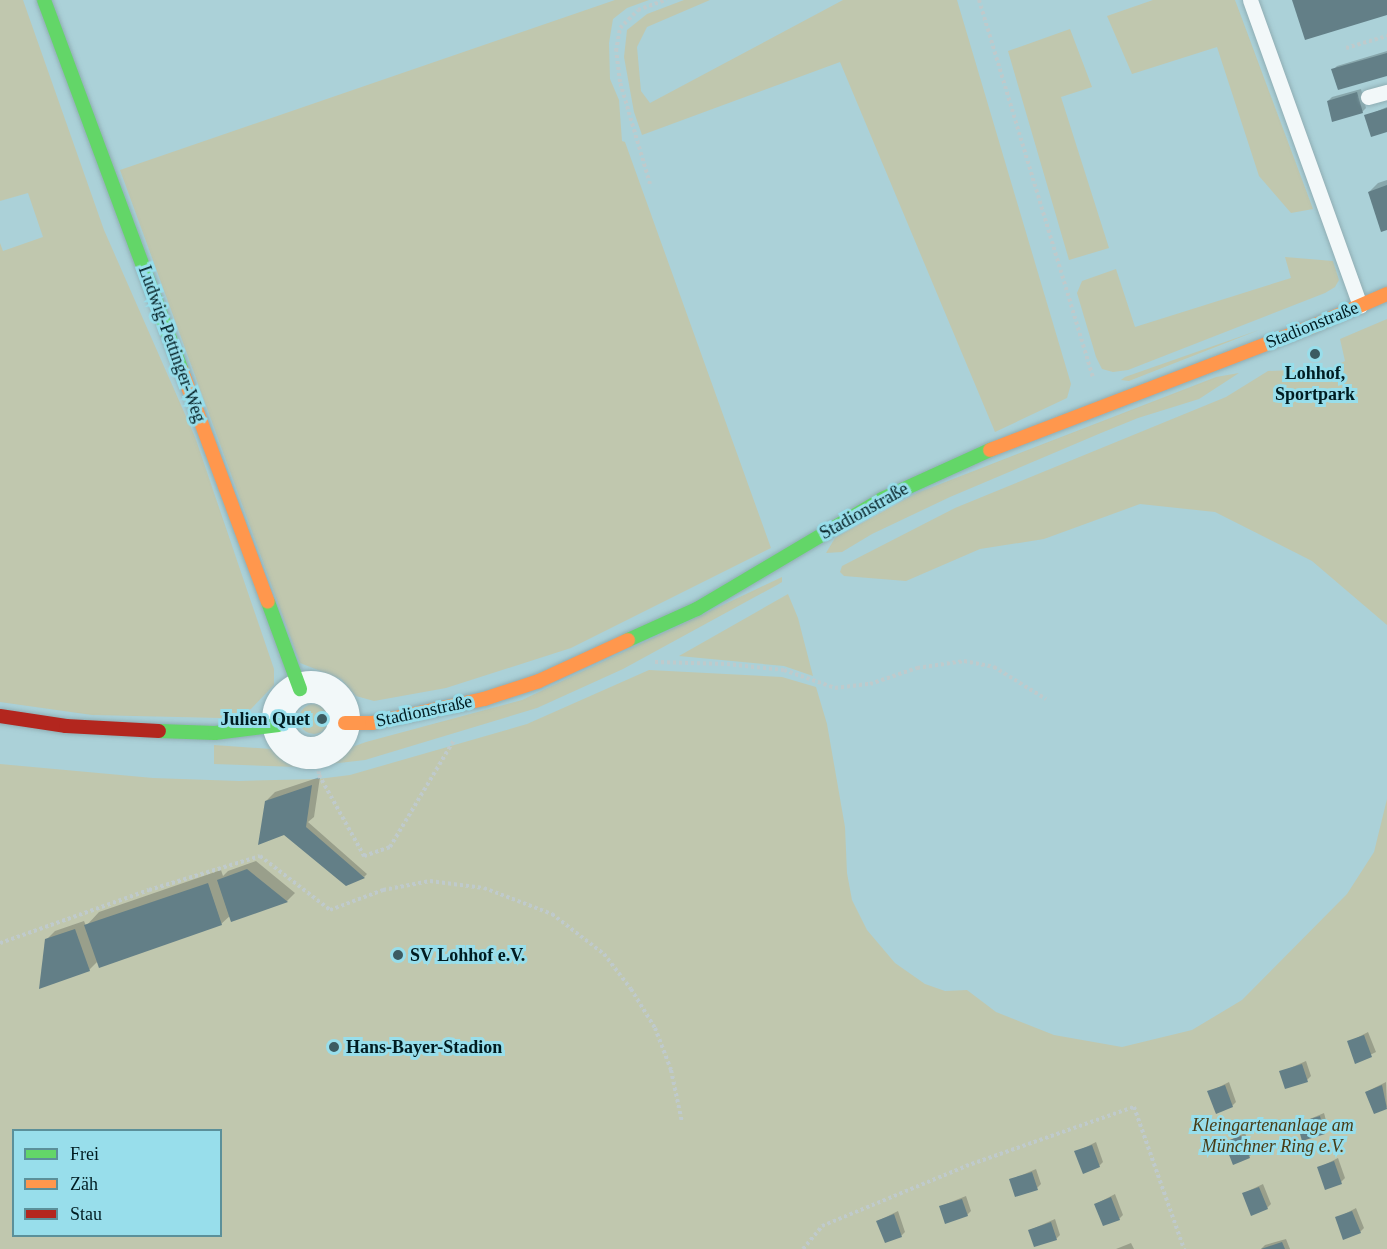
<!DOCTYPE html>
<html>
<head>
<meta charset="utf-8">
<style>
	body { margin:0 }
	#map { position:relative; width:1387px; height:1249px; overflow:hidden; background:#abd1d8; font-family:Georgia,serif }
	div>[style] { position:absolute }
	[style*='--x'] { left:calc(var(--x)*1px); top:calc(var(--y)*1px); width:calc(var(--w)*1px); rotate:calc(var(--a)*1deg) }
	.green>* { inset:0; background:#c0c7ae }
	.round { border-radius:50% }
	.shadow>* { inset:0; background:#0003 }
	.building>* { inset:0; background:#637f87 }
	.path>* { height:4px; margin-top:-2px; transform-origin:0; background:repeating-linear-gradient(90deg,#bfcacc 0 3px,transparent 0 6px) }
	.roads { filter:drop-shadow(0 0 2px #8fadb3) drop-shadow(0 0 2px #8fadb3) }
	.lane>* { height:15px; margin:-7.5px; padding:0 7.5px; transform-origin:7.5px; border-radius:7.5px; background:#f2f8f9 }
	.street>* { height:32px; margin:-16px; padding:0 16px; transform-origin:16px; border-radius:16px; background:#f2f8f9 }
	.street>.ring { margin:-16px; padding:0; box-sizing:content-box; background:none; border:32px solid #f2f8f9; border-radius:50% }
	.fast>* { height:14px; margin:-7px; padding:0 7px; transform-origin:7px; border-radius:7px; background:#63d668 }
	.slow>* { height:14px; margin:-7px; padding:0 7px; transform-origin:7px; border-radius:7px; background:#ff974d }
	.jam>* { height:14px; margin:-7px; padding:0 7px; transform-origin:7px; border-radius:7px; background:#b3261e }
	.dots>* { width:16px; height:16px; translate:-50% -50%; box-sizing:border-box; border:3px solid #98deeb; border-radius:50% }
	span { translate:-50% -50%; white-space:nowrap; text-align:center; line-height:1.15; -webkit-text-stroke:6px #98deeb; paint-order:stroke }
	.street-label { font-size:18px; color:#001c21 }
	.poi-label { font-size:18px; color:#001c21; font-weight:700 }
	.right { translate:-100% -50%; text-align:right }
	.left { translate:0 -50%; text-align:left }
	.park-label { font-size:18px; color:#483c16; font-style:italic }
	.legend { position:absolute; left:12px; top:1129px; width:210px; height:108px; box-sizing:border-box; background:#98deeb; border:2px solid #5b909a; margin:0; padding:8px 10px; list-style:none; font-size:18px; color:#001c21 }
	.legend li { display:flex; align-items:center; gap:12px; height:30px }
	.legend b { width:30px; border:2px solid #5b909a }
</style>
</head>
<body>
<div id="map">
	<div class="green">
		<div style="clip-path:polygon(0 0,23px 0,104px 230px,195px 437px,274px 669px,274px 685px,251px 709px,220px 718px,92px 715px,0 702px,0 243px,3px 251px,43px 237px,28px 193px,0 201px)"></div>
		<div style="clip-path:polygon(615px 0,649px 0,627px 8px,613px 19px,609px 43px,610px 79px,619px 100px,622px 141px,625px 142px,771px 548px,571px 648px,446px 688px,374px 701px,356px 696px,341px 679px,300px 663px,120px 170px)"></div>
		<div style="clip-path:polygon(684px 0,710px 0,647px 27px,637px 47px,641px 91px,650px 103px,843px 0,957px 0,1071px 384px,1067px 398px,995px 432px,840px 62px,642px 135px,634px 112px,624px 57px,627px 30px,647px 14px)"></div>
		<div style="clip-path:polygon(1153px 0,1235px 0,1313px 209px,1291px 213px,1259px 176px,1217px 47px,1132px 74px,1107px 16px)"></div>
		<div style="clip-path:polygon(1070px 29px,1092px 87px,1061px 97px,1109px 248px,1069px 260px,1008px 51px)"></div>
		<div style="clip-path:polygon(1285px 257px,1333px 261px,1339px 280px,1335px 287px,1325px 293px,1128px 370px,1113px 372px,1102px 369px,1096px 357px,1077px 293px,1082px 281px,1116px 269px,1135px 327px,1291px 278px)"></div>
		<div style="clip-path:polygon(1387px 319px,1387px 625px,1312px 561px,1215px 512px,1140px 504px,1044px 539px,980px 549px,906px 581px,844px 576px,840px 572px,842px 566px,955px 508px,1226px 397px,1268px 371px,1294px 370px,1302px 381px,1320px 374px,1317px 365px,1329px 369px,1345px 361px,1340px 339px)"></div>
		<div style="clip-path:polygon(1259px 330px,1129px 381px,1121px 380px,1125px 377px)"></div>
		<div style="clip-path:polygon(1239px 373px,1199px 399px,1138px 418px,1101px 433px,950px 497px,872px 534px,842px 552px,826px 553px,835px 538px,917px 493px,1216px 377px)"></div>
		<div style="clip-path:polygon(782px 577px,782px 582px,777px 585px,623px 669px,537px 708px,365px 760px,330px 764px,352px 747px,366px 742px,522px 700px)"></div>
		<div style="clip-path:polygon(788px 594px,798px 618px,813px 676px,784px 666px,679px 656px)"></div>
		<div style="clip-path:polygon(evenodd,649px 670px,782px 677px,816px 687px,827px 724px,845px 827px,847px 873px,852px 900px,867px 930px,895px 963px,925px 984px,945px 991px,967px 990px,996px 1012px,1054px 1035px,1122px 1047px,1192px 1030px,1242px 1000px,1347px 894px,1374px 852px,1387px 799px,1387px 1249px,0 1249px,0 764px,153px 778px,239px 781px,318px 779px,350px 775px,527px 724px,649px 670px,14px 1130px,220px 1130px,220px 1236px,14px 1236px,14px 1130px)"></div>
		<div class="round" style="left:299px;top:704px;width:30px;height:30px"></div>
		<div style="clip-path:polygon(214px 745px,271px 749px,298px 765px,297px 767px,214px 764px)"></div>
	</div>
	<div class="shadow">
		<div style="clip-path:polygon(1387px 51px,1387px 74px,1333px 70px,1337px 66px)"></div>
		<div style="clip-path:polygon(1361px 89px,1366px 108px,1362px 112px,1328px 101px,1332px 97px)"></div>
		<div style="clip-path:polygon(1387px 107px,1387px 131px,1366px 116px)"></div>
		<div style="clip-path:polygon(1387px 180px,1387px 228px,1369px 192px,1378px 183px)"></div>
		<div style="clip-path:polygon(320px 777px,314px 817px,308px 822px,367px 874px,364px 877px,266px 801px,275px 792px)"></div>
		<div style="clip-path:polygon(256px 861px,295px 893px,287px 901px,232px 920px,231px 915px,221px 924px,98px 961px,89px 970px,46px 940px,55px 931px,84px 921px,86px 926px,99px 912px,221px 870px,223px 876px,228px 871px)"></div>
		<div style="clip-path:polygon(1368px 1032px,1376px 1052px,1356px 1062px,1349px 1042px)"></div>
		<div style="clip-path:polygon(1306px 1061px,1311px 1076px,1307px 1080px,1281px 1072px)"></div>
		<div style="clip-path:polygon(1229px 1082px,1236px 1102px,1232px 1106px,1209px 1092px)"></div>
		<div style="clip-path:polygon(1386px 1082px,1387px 1107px,1374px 1113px,1366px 1092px)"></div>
		<div style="clip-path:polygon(1324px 1113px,1328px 1128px,1324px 1132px,1298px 1124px)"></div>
		<div style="clip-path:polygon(1245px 1133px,1253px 1153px,1249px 1157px,1226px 1142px)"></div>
		<div style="clip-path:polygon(1096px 1142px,1103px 1162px,1099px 1166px,1076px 1152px)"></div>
		<div style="clip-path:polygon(1338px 1158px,1345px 1178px,1341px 1182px,1318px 1168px)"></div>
		<div style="clip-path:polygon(1036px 1169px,1041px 1184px,1037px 1188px,1011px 1180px)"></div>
		<div style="clip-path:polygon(1263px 1184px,1271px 1204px,1267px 1208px,1244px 1193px)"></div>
		<div style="clip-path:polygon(1115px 1194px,1123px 1215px,1119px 1219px,1096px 1204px)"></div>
		<div style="clip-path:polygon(966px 1196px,971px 1211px,967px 1215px,941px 1206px)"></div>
		<div style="clip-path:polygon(1356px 1208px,1364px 1228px,1360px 1232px,1337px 1218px)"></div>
		<div style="clip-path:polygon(898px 1211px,905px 1232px,901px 1236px,878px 1221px)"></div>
		<div style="clip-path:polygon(1055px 1219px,1060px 1235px,1056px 1239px,1030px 1230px)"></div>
		<div style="clip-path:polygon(1286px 1239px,1290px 1249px,1261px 1249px,1265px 1245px)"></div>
		<div style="clip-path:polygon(1131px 1243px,1134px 1249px,1116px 1249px)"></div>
	</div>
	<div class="building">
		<div style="clip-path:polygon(1292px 0,1387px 0,1387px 15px,1305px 40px)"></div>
		<div style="clip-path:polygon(1387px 53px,1387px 76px,1338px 90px,1331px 69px)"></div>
		<div style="clip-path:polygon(1357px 92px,1363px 113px,1332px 122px,1327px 101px)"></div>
		<div style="clip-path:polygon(1387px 108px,1387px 132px,1371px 137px,1364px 115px)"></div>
		<div style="clip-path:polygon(1387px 185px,1387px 230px,1381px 232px,1368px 192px)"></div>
		<div style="clip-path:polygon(312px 785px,306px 827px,365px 878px,346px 886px,284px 835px,258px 845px,265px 801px)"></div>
		<div style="clip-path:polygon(247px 869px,288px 902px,231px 922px,217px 880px)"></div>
		<div style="clip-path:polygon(208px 883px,222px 925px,99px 968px,84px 925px)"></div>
		<div style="clip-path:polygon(75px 929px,90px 971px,39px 989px,45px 939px)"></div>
		<div style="clip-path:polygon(1364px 1035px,1372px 1057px,1355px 1064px,1347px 1041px)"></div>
		<div style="clip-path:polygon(1302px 1064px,1308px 1082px,1285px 1089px,1279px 1071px)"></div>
		<div style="clip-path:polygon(1225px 1085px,1233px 1107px,1216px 1114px,1207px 1091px)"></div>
		<div style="clip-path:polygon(1382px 1085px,1387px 1109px,1374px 1114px,1365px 1092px)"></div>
		<div style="clip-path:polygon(1320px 1116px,1325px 1134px,1302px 1141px,1297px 1123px)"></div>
		<div style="clip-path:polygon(1241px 1136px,1250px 1158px,1233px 1165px,1224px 1142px)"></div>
		<div style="clip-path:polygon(1092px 1145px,1100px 1167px,1083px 1174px,1074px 1151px)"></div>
		<div style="clip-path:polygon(1334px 1161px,1342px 1184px,1325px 1190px,1317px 1167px)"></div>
		<div style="clip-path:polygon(1032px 1172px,1038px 1190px,1015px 1197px,1009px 1179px)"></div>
		<div style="clip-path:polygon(1259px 1187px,1268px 1209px,1251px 1216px,1242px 1193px)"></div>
		<div style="clip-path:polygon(1111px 1197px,1120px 1220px,1103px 1226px,1094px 1204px)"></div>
		<div style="clip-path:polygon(962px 1199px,968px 1216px,945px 1224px,939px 1206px)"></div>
		<div style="clip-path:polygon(1352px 1211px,1361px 1233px,1343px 1240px,1335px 1217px)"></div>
		<div style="clip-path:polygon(894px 1214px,902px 1237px,885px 1243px,876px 1221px)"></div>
		<div style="clip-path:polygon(1051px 1222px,1057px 1240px,1034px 1247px,1028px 1230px)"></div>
		<div style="clip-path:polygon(1282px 1242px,1285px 1249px,1261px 1249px)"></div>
	</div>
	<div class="path">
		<div style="--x:979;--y:0;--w:394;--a:73.2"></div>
		<div style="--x:1346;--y:48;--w:43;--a:-16.3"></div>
		<div style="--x:650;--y:184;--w:106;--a:-106.4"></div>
		<div style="--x:620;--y:82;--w:31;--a:-97"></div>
		<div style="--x:616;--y:51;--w:23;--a:-80"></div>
		<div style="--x:620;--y:28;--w:25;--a:-45"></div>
		<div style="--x:638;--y:10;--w:30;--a:-20"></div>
		<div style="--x:655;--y:662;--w:72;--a:1.6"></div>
		<div style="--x:727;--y:664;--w:57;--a:6"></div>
		<div style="--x:784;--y:670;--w:54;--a:19.4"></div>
		<div style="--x:835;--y:688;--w:35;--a:-7"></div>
		<div style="--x:870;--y:684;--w:50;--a:-18.8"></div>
		<div style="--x:917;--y:668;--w:48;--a:-8.5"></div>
		<div style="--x:964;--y:661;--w:31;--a:11"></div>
		<div style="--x:994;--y:667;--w:61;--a:31.6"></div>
		<div style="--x:316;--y:753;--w:22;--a:82"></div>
		<div style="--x:319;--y:775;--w:93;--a:60.9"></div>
		<div style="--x:364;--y:856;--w:28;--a:-19"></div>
		<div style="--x:390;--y:847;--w:125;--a:-59.1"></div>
		<div style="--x:0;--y:943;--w:158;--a:-19.6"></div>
		<div style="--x:149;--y:890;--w:116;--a:-17"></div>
		<div style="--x:260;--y:856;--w:88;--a:37.6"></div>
		<div style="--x:330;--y:910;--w:57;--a:-20.7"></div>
		<div style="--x:383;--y:890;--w:48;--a:-10.8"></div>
		<div style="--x:430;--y:881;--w:54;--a:7.4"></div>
		<div style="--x:484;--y:888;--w:73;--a:20.9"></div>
		<div style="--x:552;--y:914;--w:66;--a:37.6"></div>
		<div style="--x:604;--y:954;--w:44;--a:52.4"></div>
		<div style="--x:631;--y:989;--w:46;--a:58.4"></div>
		<div style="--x:655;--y:1028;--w:45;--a:69.1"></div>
		<div style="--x:671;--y:1070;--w:53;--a:78.1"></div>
		<div style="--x:803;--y:1249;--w:30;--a:-50"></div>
		<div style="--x:822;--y:1226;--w:156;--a:-22.6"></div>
		<div style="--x:966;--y:1166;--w:178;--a:-19.4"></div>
		<div style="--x:1134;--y:1107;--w:151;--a:70.6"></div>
	</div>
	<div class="roads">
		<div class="lane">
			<div style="--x:1250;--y:0;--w:325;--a:70.2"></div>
			<div style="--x:1368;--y:97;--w:20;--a:-15"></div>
		</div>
		<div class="street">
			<div class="ring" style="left:278px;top:687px;width:34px;height:34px"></div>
		</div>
		<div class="fast">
			<div style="--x:44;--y:0;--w:396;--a:69.6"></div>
			<div style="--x:268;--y:602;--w:93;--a:69.8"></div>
			<div style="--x:628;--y:640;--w:76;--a:-24.2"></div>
			<div style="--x:697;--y:609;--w:215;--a:-30.7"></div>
			<div style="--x:882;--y:499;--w:119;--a:-24.4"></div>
			<div style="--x:159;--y:731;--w:56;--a:2"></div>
			<div style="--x:215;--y:733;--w:64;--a:-7.2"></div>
		</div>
		<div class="slow">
			<div style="--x:182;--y:371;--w:246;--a:69.6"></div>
			<div style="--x:990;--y:450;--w:344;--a:-21"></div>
			<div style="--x:1311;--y:327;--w:83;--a:-23.5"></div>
			<div style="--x:345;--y:723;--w:27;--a:0"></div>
			<div style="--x:372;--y:723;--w:115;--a:-12.1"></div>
			<div style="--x:484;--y:699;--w:58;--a:-18.1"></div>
			<div style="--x:539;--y:681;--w:98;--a:-24.7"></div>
		</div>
		<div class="jam">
			<div style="--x:0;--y:716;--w:67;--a:8.6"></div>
			<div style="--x:66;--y:726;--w:93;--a:3.1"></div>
		</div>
	</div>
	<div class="dots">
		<div style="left:1315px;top:354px;background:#3c5b61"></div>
		<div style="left:322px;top:719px;background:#3c5b61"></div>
		<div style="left:398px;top:955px;background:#3c5b61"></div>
		<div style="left:334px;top:1047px;background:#3c5b61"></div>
	</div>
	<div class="street-label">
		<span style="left:1312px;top:325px;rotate:-22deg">Stadionstraße</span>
		<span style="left:172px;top:344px;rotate:70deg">Ludwig-Pettinger-Weg</span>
		<span style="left:864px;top:511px;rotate:-29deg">Stadionstraße</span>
		<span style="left:424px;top:711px;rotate:-12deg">Stadionstraße</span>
	</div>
	<div class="poi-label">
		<span style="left:1315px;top:384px">Lohhof,<br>Sportpark</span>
		<span class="right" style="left:310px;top:719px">Julien Quet</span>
		<span class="left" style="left:410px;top:955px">SV Lohhof e.V.</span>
		<span class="left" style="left:346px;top:1047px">Hans-Bayer-Stadion</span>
	</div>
	<div class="park-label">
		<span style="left:1273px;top:1136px">Kleingartenanlage am<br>Münchner Ring e.V.</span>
	</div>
	<ul class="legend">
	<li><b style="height:8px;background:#63d668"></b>Frei</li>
	<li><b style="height:8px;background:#ff974d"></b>Zäh</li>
	<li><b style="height:8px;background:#b3261e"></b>Stau</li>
	</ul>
</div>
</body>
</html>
